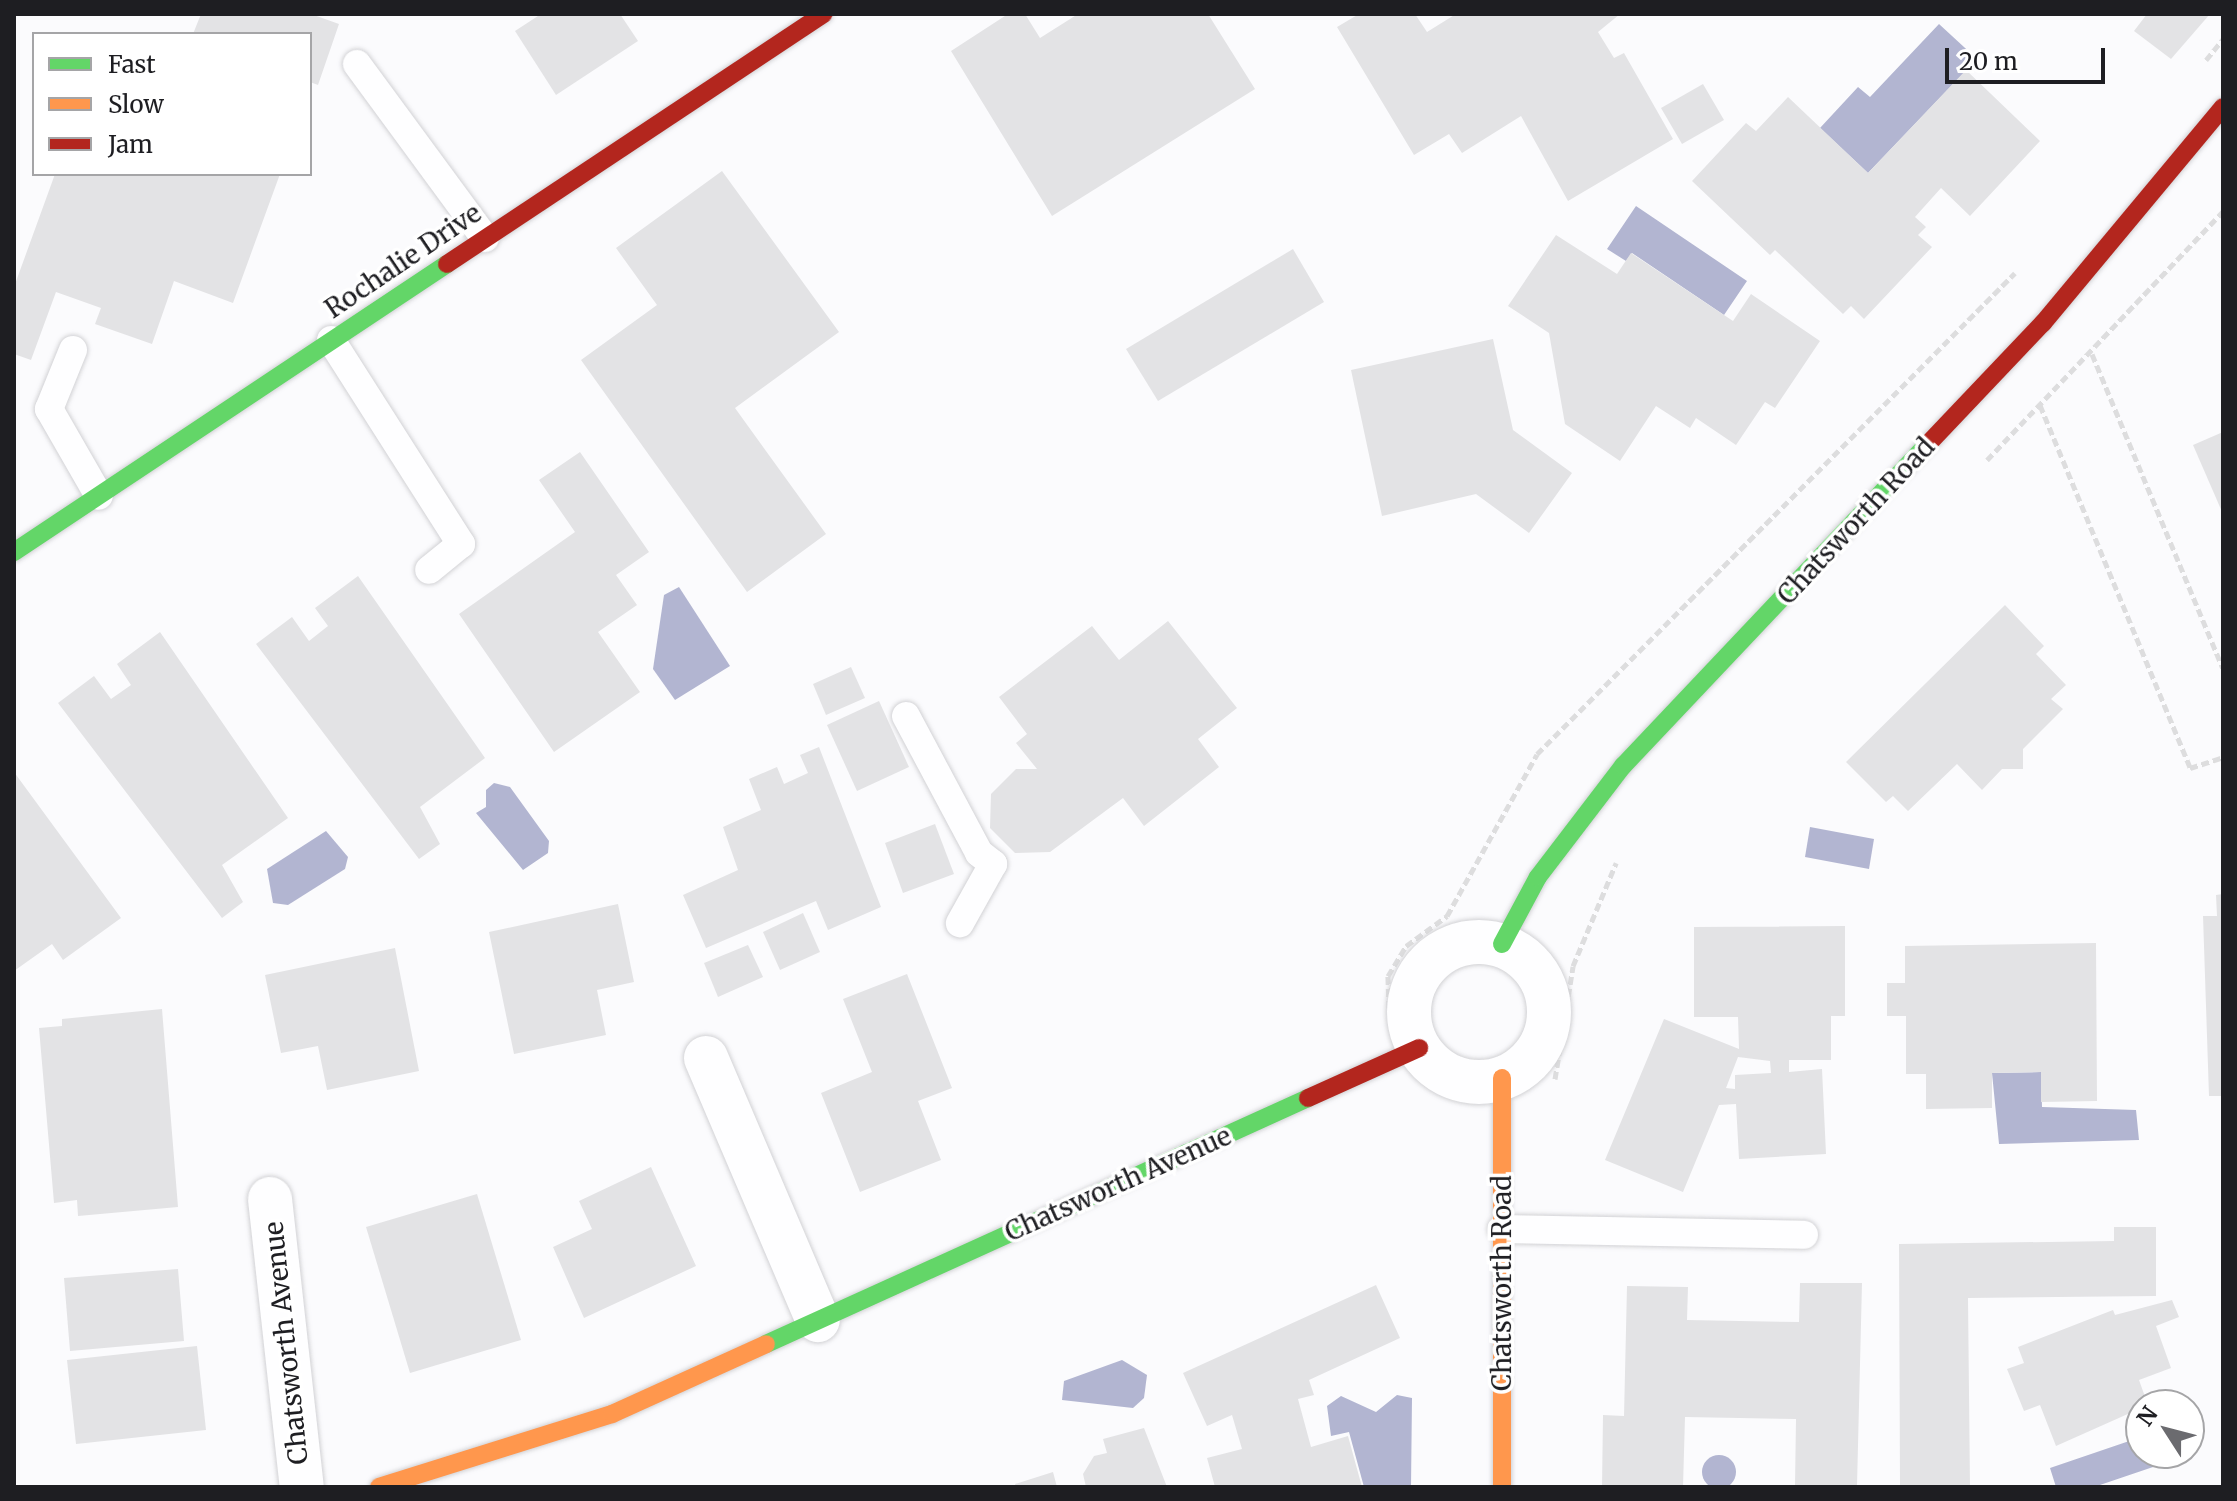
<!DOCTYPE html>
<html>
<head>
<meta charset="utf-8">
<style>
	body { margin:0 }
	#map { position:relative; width:2237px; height:1501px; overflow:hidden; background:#fbfbfd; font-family:Merriweather,serif }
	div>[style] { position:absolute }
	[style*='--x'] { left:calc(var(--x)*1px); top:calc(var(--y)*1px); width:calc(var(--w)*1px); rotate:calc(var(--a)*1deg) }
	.water>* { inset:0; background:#b2b5d1 }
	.round { border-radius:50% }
	.building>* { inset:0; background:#e3e3e5 }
	.path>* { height:5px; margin-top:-2.5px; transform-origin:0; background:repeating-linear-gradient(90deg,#ddddde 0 8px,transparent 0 12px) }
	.roads { filter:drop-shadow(0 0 2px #d2d2d5) drop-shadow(0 0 2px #d2d2d5) }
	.lane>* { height:28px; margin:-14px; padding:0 14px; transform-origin:14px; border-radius:14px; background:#fefeff }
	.street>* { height:44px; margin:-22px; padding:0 22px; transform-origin:22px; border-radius:22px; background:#fefeff }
	.street>.ring { margin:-22px; padding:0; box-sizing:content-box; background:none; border:44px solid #fefeff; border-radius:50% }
	.fast>* { height:18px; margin:-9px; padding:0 9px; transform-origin:9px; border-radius:9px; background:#63d668 }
	.slow>* { height:18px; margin:-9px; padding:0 9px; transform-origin:9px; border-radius:9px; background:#ff974d }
	.jam>* { height:18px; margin:-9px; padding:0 9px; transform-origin:9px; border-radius:9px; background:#b3261e }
	span { translate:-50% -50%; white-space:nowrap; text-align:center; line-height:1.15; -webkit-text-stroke:7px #fff; paint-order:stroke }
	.street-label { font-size:26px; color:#1e1e22 }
	.frame { position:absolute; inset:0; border:16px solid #1e1e22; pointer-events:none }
	.legend { position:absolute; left:32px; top:32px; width:280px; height:144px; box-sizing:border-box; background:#fff; border:2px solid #a5a5a7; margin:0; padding:10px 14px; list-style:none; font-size:24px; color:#1e1e22 }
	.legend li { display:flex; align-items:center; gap:16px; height:40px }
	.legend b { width:40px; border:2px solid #a5a5a7 }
	.north { position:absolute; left:2125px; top:1389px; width:80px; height:80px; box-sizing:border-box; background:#fff; border:2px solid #a5a5a7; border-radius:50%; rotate:306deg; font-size:22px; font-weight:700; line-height:32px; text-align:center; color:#1e1e22 }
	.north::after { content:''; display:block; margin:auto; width:28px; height:36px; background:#6b6b6f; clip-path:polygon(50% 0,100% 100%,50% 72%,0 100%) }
	.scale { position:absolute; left:1945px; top:48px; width:160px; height:36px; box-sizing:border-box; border:4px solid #1e1e22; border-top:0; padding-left:10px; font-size:24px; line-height:28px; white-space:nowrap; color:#1e1e22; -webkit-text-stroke:6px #fff; paint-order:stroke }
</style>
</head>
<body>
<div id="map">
	<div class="water">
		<div style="clip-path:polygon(1939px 24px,1977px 59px,1868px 173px,1820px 128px,1858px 87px,1870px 97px)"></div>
		<div style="clip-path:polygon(1636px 206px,1747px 281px,1724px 315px,1632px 253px,1626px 261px,1607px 249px)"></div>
		<div style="clip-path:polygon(679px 587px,730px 666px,675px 700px,653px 669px,664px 595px)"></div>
		<div style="clip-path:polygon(494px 783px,510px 787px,549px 841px,548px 853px,523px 870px,476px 813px,486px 807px,486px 790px)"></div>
		<div style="clip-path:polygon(1810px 827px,1874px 839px,1869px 869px,1805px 857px)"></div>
		<div style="clip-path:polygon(326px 831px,348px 857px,345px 869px,288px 905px,273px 903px,267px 869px)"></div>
		<div style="clip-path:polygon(2041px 1072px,2042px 1107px,2136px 1110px,2139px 1140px,1999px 1144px,1992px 1073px)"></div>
		<div style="clip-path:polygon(1122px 1360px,1147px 1375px,1144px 1398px,1133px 1408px,1062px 1400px,1064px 1381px)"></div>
		<div style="clip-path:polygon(1397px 1395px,1412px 1398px,1411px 1487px,1364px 1487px,1349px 1432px,1331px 1436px,1327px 1406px,1341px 1396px,1376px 1412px)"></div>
		<div style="clip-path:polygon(2141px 1437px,2141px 1453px,2152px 1453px,2156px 1466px,2094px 1487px,2056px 1487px,2050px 1468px)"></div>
		<div class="round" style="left:1702px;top:1455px;width:34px;height:34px"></div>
	</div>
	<div class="building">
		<div style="clip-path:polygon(201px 14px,311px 14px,339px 24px,318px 85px,310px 82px,310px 34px,193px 34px)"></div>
		<div style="clip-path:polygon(541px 14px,620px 14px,638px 41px,556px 95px,515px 31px)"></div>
		<div style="clip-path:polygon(1008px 14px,1025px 14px,1040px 38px,1078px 14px,1208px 14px,1255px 89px,1052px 216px,951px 51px)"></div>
		<div style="clip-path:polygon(1359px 14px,1415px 14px,1427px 32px,1456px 14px,1620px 14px,1598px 32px,1614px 58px,1624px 53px,1673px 139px,1568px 201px,1521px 116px,1462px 153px,1449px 134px,1414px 155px,1337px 27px)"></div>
		<div style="clip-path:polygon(2147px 14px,2210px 14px,2171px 59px,2134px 31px)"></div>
		<div style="clip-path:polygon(1966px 70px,2040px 141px,1970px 216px,1941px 188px,1915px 217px,1926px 227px,1918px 235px,1932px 247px,1864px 319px,1851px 306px,1843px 314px,1775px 250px,1770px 255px,1692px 181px,1746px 123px,1756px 131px,1788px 97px,1868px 173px)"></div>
		<div style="clip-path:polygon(1703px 84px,1724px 120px,1682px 144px,1661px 108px)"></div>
		<div style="clip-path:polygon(722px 171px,839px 332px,735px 408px,826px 534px,747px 592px,581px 360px,657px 305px,616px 248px)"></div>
		<div style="clip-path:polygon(55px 174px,280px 174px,233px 303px,174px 281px,152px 344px,95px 324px,101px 308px,56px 292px,31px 360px,14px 354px,14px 287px)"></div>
		<div style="clip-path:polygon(1556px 235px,1617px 274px,1631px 253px,1733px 321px,1751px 294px,1820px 341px,1775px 408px,1765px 402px,1736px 445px,1696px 418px,1690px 428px,1656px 406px,1620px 461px,1565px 424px,1549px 333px,1508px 306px)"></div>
		<div style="clip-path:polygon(1293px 249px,1324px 302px,1158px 401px,1126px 349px)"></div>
		<div style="clip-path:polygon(1493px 339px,1513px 430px,1572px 473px,1529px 533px,1476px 494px,1382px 516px,1351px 370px)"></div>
		<div style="clip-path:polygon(2223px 432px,2223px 514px,2193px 445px)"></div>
		<div style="clip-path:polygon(580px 452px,649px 552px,616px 575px,637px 605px,598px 632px,640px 692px,554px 752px,459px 614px,575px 532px,539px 480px)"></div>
		<div style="clip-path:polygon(358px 576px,485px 758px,420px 807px,440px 844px,419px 859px,256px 644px,292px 617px,309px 641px,328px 626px,315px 608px)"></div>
		<div style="clip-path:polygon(2005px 605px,2044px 646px,2036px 654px,2066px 685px,2051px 699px,2063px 709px,2023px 749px,2023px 769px,2002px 769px,1982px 790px,1957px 764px,1908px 811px,1893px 796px,1886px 802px,1846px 762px)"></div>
		<div style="clip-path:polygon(1168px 621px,1237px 708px,1198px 739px,1219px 767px,1144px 826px,1123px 798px,1050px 852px,1015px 853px,990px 828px,991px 794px,1016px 769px,1037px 769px,1016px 743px,1027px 734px,999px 697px,1092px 626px,1119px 660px)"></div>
		<div style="clip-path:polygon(160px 632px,288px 818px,222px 865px,243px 902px,222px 918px,58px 703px,94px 676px,111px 699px,131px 685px,117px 664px)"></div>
		<div style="clip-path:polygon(851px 667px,865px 698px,826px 715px,813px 684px)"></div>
		<div style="clip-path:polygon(879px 701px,909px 767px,857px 791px,827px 725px)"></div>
		<div style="clip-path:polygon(819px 747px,881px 907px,828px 930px,816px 901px,706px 948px,683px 895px,738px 870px,723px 827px,761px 810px,749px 779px,777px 767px,784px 784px,808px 773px,800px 755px)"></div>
		<div style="clip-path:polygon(14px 772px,121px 918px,63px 960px,52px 944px,14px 971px)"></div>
		<div style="clip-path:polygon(935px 824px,954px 874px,903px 893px,885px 843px)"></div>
		<div style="clip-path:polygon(2223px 894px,2223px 1096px,2209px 1096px,2203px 916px,2217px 916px,2216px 895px)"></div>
		<div style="clip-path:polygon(618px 904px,634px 982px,597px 990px,606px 1035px,514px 1054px,489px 932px)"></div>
		<div style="clip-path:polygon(803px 913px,820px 952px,780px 970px,763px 932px)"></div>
		<div style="clip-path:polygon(evenodd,1845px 926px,1845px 1016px,1831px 1016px,1831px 1060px,1789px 1060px,1789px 1072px,1822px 1069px,1826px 1154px,1739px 1159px,1736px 1104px,1719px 1105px,1683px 1192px,1605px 1160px,1664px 1019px,1739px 1049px,1738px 1017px,1694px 1017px,1694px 927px,1845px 926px,1738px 1057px,1770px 1061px,1771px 1073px,1735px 1075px,1735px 1089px,1726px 1088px,1738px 1057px)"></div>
		<div style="clip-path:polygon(2096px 943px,2097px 1101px,2041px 1102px,2041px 1072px,1992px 1073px,1992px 1108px,1926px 1109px,1926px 1074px,1906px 1074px,1906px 1016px,1887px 1016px,1887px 983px,1905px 983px,1905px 946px)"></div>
		<div style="clip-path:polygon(748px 945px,763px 977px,718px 997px,704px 963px)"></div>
		<div style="clip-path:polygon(395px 948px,419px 1071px,327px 1090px,318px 1046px,281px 1053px,265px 975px)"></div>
		<div style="clip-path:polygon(907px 974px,952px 1088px,918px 1101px,941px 1160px,860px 1192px,821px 1093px,872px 1072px,843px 999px)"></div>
		<div style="clip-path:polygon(162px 1009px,178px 1207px,78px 1216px,77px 1200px,54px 1203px,39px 1028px,62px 1026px,62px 1019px)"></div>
		<div style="clip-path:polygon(651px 1167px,696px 1266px,584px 1318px,553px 1247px,592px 1229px,579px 1201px)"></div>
		<div style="clip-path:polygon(477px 1194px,521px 1340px,410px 1373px,366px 1227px)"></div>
		<div style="clip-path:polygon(2114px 1227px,2156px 1227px,2156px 1296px,1968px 1298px,1970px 1487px,1900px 1487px,1899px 1244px,2114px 1241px)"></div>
		<div style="clip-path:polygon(178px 1269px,184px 1341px,70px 1351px,64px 1278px)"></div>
		<div style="clip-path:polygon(1800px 1283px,1862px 1283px,1857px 1486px,1795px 1485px,1796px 1419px,1685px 1417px,1683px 1487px,1602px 1487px,1603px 1415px,1624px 1416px,1627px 1286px,1688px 1287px,1687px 1320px,1799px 1322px)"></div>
		<div style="clip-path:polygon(1376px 1285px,1400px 1338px,1309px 1380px,1314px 1395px,1298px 1399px,1311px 1447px,1348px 1436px,1362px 1487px,1215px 1487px,1207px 1458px,1242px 1449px,1232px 1415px,1207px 1426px,1183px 1373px)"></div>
		<div style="clip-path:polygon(2172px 1300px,2179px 1317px,2156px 1326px,2171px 1368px,2139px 1380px,2148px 1405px,2056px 1446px,2040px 1405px,2024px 1411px,2007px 1369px,2024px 1363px,2018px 1347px,2113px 1310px,2115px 1315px)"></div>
		<div style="clip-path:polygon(197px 1346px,206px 1430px,76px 1444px,67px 1360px)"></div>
		<div style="clip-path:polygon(1144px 1428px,1167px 1487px,1086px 1487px,1083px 1474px,1094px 1456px,1107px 1453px,1103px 1439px)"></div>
		<div style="clip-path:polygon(1053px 1472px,1057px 1487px,1016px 1487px,1015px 1484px)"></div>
	</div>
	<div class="path">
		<div style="--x:2206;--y:60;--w:27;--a:-51"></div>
		<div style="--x:2092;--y:354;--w:340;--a:67.4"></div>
		<div style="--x:2040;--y:405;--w:393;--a:67.5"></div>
		<div style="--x:2190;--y:768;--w:35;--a:-18"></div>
		<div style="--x:1987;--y:460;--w:343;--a:-46.5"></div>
		<div style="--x:1389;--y:1008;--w:32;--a:-92"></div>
		<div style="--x:1388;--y:976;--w:35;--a:-59"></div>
		<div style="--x:1406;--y:946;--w:51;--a:-36.2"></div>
		<div style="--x:1447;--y:916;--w:185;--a:-60.9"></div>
		<div style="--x:1537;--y:754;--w:678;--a:-45.18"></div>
		<div style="--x:1555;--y:1079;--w:114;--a:-80.9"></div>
		<div style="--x:1573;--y:966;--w:112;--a:-67.3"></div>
	</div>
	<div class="roads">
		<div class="lane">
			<div style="--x:357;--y:64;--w:216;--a:53.7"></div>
			<div style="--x:331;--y:340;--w:242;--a:57.5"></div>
			<div style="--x:461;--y:544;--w:41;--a:140.9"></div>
			<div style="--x:73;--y:350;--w:64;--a:112.1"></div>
			<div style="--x:49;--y:409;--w:100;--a:60.1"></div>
			<div style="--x:906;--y:716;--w:155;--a:61.9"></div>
			<div style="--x:979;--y:853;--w:18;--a:38"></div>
			<div style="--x:993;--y:864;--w:68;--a:119.2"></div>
			<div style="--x:1502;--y:1229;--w:302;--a:1.1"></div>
		</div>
		<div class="street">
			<div class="ring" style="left:1409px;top:942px;width:96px;height:96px"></div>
			<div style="--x:706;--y:1058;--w:285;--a:66.9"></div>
			<div style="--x:270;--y:1199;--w:290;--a:83.7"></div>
		</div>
		<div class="fast">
			<div style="--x:14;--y:552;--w:520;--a:-33.63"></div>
			<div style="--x:1502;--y:944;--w:76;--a:-61.8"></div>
			<div style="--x:1538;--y:877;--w:140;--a:-52.6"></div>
			<div style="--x:1623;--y:766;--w:444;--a:-46.6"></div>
			<div style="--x:766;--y:1344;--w:595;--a:-24.41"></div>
		</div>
		<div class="slow">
			<div style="--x:1502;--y:1078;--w:409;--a:90"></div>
			<div style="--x:379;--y:1487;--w:244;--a:-17.4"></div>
			<div style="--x:612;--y:1414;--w:169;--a:-24.4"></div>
		</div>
		<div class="jam">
			<div style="--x:447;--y:264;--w:452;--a:-33.6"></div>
			<div style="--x:1928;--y:444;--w:167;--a:-46.5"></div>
			<div style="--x:2043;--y:323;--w:281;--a:-50.2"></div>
			<div style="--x:1308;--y:1098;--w:122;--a:-24.2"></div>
		</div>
	</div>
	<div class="street-label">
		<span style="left:403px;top:261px;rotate:-34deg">Rochalie Drive</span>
		<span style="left:1856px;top:521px;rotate:-47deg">Chatsworth Road</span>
		<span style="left:1118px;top:1184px;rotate:-24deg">Chatsworth Avenue</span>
		<span style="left:1502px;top:1283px;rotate:-90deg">Chatsworth Road</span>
		<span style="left:286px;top:1343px;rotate:-96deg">Chatsworth Avenue</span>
	</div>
	<div class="frame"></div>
	<ul class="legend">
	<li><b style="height:10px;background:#63d668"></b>Fast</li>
	<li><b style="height:10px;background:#ff974d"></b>Slow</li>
	<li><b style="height:10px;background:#b3261e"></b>Jam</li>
	</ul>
	<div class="north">N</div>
	<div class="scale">20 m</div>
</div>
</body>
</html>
